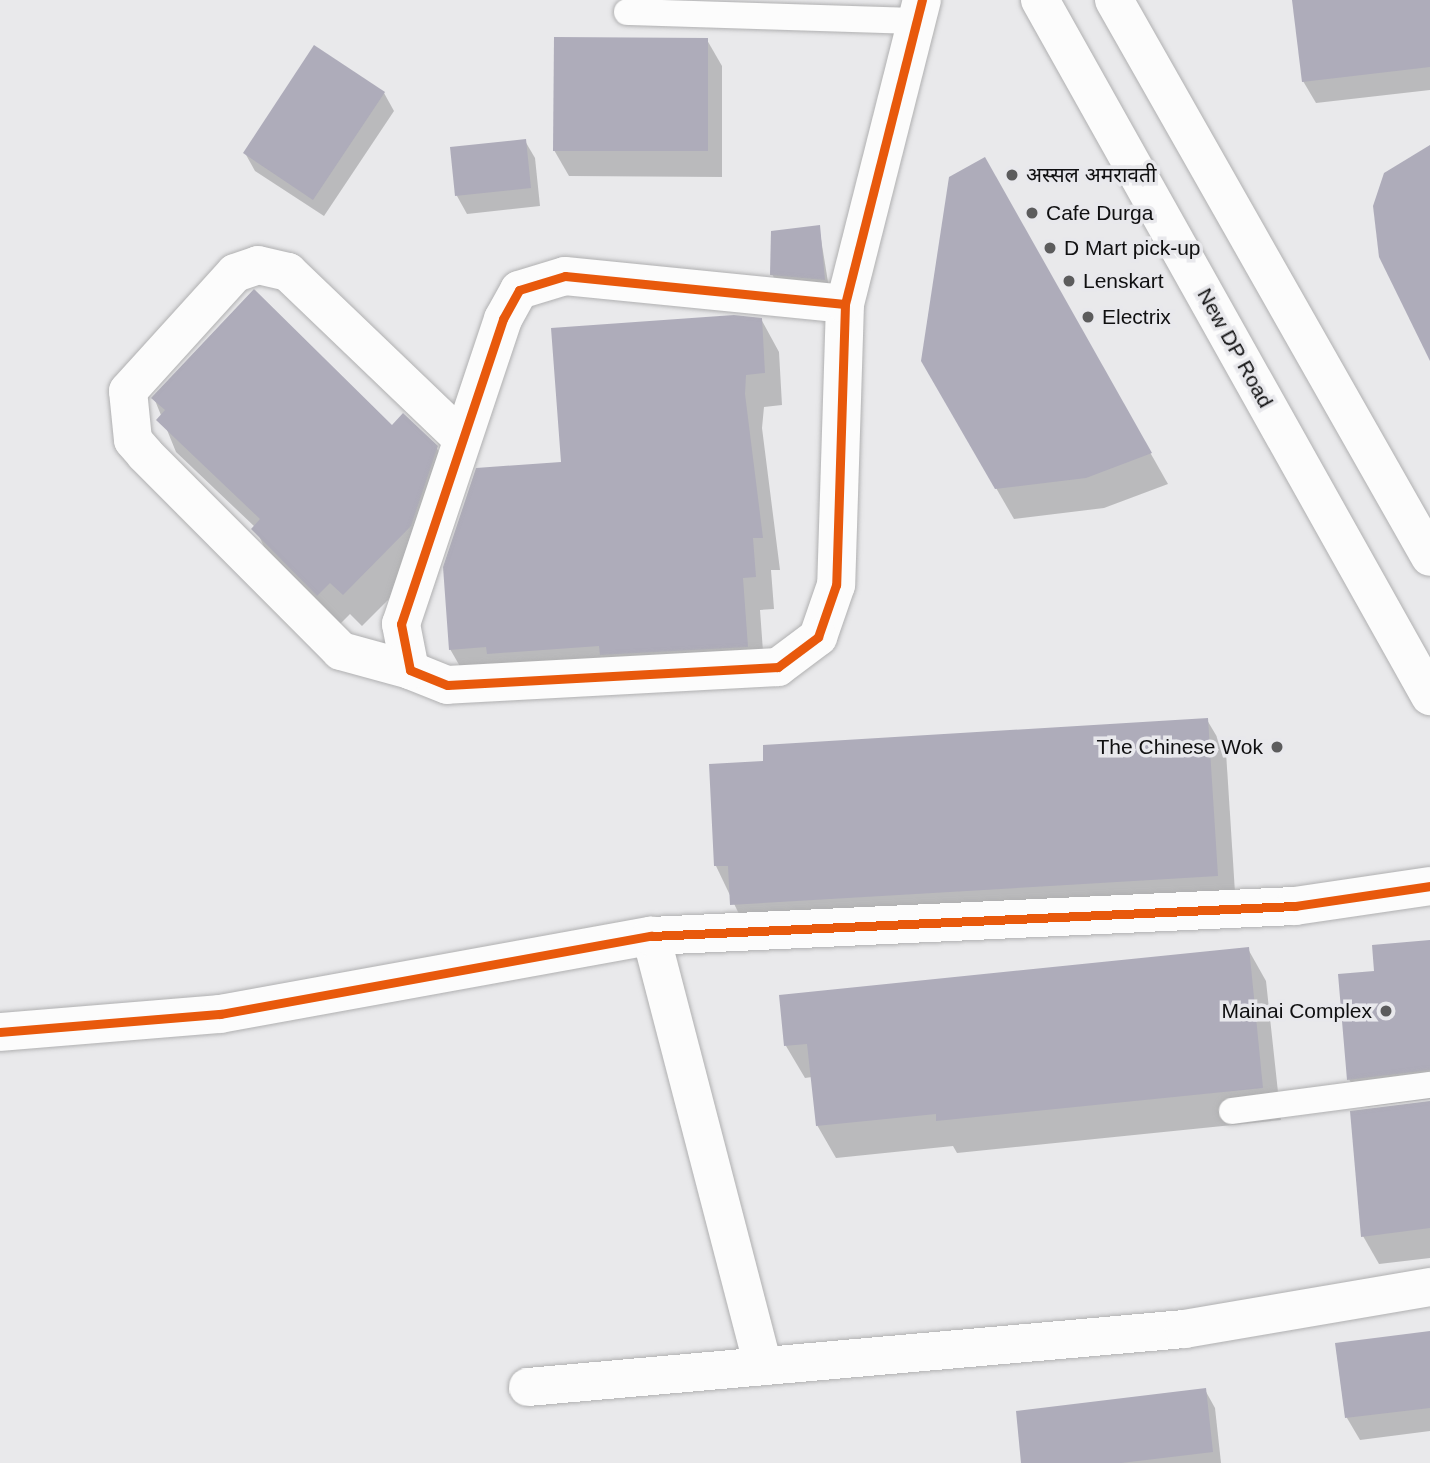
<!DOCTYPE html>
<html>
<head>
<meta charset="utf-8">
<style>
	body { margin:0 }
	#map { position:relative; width:1430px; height:1463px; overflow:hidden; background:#e9e9eb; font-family:Arial,"Noto Sans Devanagari",sans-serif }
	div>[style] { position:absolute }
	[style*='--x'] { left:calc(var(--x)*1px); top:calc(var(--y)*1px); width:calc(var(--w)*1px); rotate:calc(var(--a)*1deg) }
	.shadow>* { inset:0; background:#0003 }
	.building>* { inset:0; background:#aeacba }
	.roads { filter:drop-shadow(0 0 2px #b0b0b1) drop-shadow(0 0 2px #b0b0b1) }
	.service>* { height:26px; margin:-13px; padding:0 13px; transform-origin:13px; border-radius:13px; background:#fcfcfc }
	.minor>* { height:38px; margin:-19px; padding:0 19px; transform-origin:19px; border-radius:19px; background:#fcfcfc }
	.secondary>* { height:38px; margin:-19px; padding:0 19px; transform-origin:19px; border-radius:19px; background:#fcfcfc }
	.cycleway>* { height:9px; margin:-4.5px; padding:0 4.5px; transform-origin:4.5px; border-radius:4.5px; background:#e8590c }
	.dots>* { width:19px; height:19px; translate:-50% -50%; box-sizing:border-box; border:4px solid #e8e8ec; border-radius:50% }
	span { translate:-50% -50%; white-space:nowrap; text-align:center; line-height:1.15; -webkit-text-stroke:7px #e8e8ec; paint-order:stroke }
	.poi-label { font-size:21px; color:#101011 }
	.left { translate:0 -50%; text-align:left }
	.right { translate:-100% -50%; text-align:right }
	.street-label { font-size:21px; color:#101011 }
</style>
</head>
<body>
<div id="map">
	<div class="shadow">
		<div style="clip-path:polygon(1294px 0,1430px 0,1430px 90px,1316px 103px,1303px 81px)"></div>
		<div style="clip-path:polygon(707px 40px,722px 66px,722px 177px,569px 176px,554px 150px)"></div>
		<div style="clip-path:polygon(384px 93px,394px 111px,324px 216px,255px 171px,245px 153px)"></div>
		<div style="clip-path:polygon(525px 141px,535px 158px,540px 206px,467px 214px,457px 196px,452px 149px)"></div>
		<div style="clip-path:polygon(984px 160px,1168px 484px,1104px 508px,1014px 519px,922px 360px)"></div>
		<div style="clip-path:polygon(819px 227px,829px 288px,777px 283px,772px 274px)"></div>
		<div style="clip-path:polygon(761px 319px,779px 352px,782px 405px,764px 407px,762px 428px,780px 570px,771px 570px,774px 609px,760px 610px,765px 679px,469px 682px,450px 649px,563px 463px)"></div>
		<div style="clip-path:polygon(154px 398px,392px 427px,436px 447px,455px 480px,429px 559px,362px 626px,350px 614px,337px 627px,271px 562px,255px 527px,176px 452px)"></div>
		<div style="clip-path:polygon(1207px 720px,1226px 752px,1236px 908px,750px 937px,716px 866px,765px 763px)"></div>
		<div style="clip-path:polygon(1430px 942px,1430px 1099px,1365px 1107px,1349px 1079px,1376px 973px)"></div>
		<div style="clip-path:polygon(1248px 949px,1266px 981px,1281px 1120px,957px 1153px,953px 1146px,836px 1158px,817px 1125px,812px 1077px,805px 1078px,786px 1046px,781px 997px)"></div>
		<div style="clip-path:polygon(1430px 1103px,1430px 1258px,1379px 1264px,1363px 1236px)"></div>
		<div style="clip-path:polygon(1430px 1333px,1430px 1431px,1360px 1440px,1347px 1418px,1337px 1345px)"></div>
		<div style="clip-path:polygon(1205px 1390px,1215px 1408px,1221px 1463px,1023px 1463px)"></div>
	</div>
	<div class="building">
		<div style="clip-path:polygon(1292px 0,1430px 0,1430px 67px,1302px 82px)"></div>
		<div style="clip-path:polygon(554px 37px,708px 38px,708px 151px,553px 151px)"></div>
		<div style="clip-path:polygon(314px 45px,385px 92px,313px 200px,243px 153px)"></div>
		<div style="clip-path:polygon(526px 139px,531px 188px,455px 196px,450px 147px)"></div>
		<div style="clip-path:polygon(1430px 145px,1430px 361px,1379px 257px,1373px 206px,1384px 173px)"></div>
		<div style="clip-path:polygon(985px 157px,1152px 453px,1086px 478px,995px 489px,921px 361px,949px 177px)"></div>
		<div style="clip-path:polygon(820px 225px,825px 280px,770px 275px,771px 231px)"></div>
		<div style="clip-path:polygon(254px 289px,392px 425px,403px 413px,438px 446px,411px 526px,343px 595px,330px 583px,317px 596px,251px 529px,260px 519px,156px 420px,165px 410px,151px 398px)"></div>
		<div style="clip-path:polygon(734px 315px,762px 318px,765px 373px,746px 375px,745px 394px,763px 538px,753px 538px,756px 577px,743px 578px,748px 647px,600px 655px,599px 646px,487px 654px,486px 647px,449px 650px,443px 567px,476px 468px,561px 462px,551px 328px)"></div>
		<div style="clip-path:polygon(1208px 718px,1218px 876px,730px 905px,728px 866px,714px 866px,709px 764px,763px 761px,763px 745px)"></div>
		<div style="clip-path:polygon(1430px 940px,1430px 1070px,1347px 1080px,1338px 974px,1374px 971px,1372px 945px)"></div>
		<div style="clip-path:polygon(1249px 947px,1263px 1088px,936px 1121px,936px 1114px,816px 1126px,807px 1044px,784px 1046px,779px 995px)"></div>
		<div style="clip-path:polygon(1430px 1101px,1430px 1228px,1361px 1237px,1350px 1111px)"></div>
		<div style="clip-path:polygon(1430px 1331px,1430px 1408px,1345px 1418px,1335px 1343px)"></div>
		<div style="clip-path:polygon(1206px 1388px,1213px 1452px,1121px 1463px,1021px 1463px,1016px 1411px)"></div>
	</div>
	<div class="roads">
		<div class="service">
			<div style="--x:627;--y:12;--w:291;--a:1.8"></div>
			<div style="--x:1232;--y:1111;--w:200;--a:-7.5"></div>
		</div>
		<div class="minor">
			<div style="--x:845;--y:304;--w:281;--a:91.8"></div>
			<div style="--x:836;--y:585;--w:55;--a:109.1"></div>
			<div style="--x:818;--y:637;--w:50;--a:143.1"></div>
			<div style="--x:778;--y:667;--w:331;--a:176.9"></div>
			<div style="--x:447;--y:685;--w:40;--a:-158"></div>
			<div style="--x:410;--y:670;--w:47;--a:-101.1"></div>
			<div style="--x:401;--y:624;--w:322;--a:-71.5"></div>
			<div style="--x:503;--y:319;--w:33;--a:-61"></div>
			<div style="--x:519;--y:290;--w:48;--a:-16.9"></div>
			<div style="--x:565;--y:276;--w:281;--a:5.7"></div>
			<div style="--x:845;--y:304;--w:314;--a:-75.8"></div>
			<div style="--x:410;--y:670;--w:72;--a:-164.6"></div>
			<div style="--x:341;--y:651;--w:278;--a:-134.9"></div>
			<div style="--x:145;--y:454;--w:18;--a:-131"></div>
			<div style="--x:133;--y:440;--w:49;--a:-95.8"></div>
			<div style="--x:128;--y:391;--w:159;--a:-47.8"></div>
			<div style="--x:235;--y:273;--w:24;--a:-19"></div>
			<div style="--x:258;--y:265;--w:31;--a:13"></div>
			<div style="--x:288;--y:272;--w:241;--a:43.8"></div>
			<div style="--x:651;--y:936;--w:444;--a:75.4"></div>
			<div style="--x:0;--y:1032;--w:221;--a:-4.7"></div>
			<div style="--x:220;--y:1014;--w:438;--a:-10.3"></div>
			<div style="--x:651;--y:936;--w:645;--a:-2.67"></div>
			<div style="--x:1295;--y:906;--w:136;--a:-8.4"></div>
			<div style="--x:528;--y:1387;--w:659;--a:-5.05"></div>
			<div style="--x:1184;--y:1329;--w:250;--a:-9.7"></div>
		</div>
		<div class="secondary">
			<div style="--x:1040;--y:0;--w:798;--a:60.74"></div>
			<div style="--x:1114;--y:0;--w:640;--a:60.43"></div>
		</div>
	</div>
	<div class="cycleway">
		<div style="--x:845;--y:304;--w:281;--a:91.8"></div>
		<div style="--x:836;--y:585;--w:55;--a:109.1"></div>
		<div style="--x:818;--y:637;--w:50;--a:143.1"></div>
		<div style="--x:778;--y:667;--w:331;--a:176.9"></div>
		<div style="--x:447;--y:685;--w:40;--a:-158"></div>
		<div style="--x:410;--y:670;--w:47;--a:-101.1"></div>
		<div style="--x:401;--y:624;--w:322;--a:-71.5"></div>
		<div style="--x:503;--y:319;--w:33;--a:-61"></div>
		<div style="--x:519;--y:290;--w:48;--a:-16.9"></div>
		<div style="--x:565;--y:276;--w:281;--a:5.7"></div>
		<div style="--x:845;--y:304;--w:314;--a:-75.8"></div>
		<div style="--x:0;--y:1032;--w:221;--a:-4.7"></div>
		<div style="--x:220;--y:1014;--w:438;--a:-10.3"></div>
		<div style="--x:651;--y:936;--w:645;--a:-2.67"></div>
		<div style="--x:1295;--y:906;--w:136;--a:-8.4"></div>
	</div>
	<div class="dots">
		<div style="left:1012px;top:175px;background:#5c5c5d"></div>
		<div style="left:1032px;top:213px;background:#5c5c5d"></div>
		<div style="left:1050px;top:248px;background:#5c5c5d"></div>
		<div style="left:1069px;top:281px;background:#5c5c5d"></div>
		<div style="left:1088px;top:317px;background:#5c5c5d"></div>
		<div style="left:1277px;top:747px;background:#5c5c5d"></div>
		<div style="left:1386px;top:1011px;background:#5c5c5d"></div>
	</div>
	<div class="poi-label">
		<span class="left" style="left:1026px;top:175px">अस्सल अमरावती</span>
		<span class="left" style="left:1046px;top:213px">Cafe Durga</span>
		<span class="left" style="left:1064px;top:248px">D Mart pick-up</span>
		<span class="left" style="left:1083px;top:281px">Lenskart</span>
		<span class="left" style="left:1102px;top:317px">Electrix</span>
		<span class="right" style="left:1263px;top:747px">The Chinese Wok</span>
		<span class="right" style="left:1372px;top:1011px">Mainai Complex</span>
	</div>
	<div class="street-label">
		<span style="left:1235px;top:348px;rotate:61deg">New DP Road</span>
	</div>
</div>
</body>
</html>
